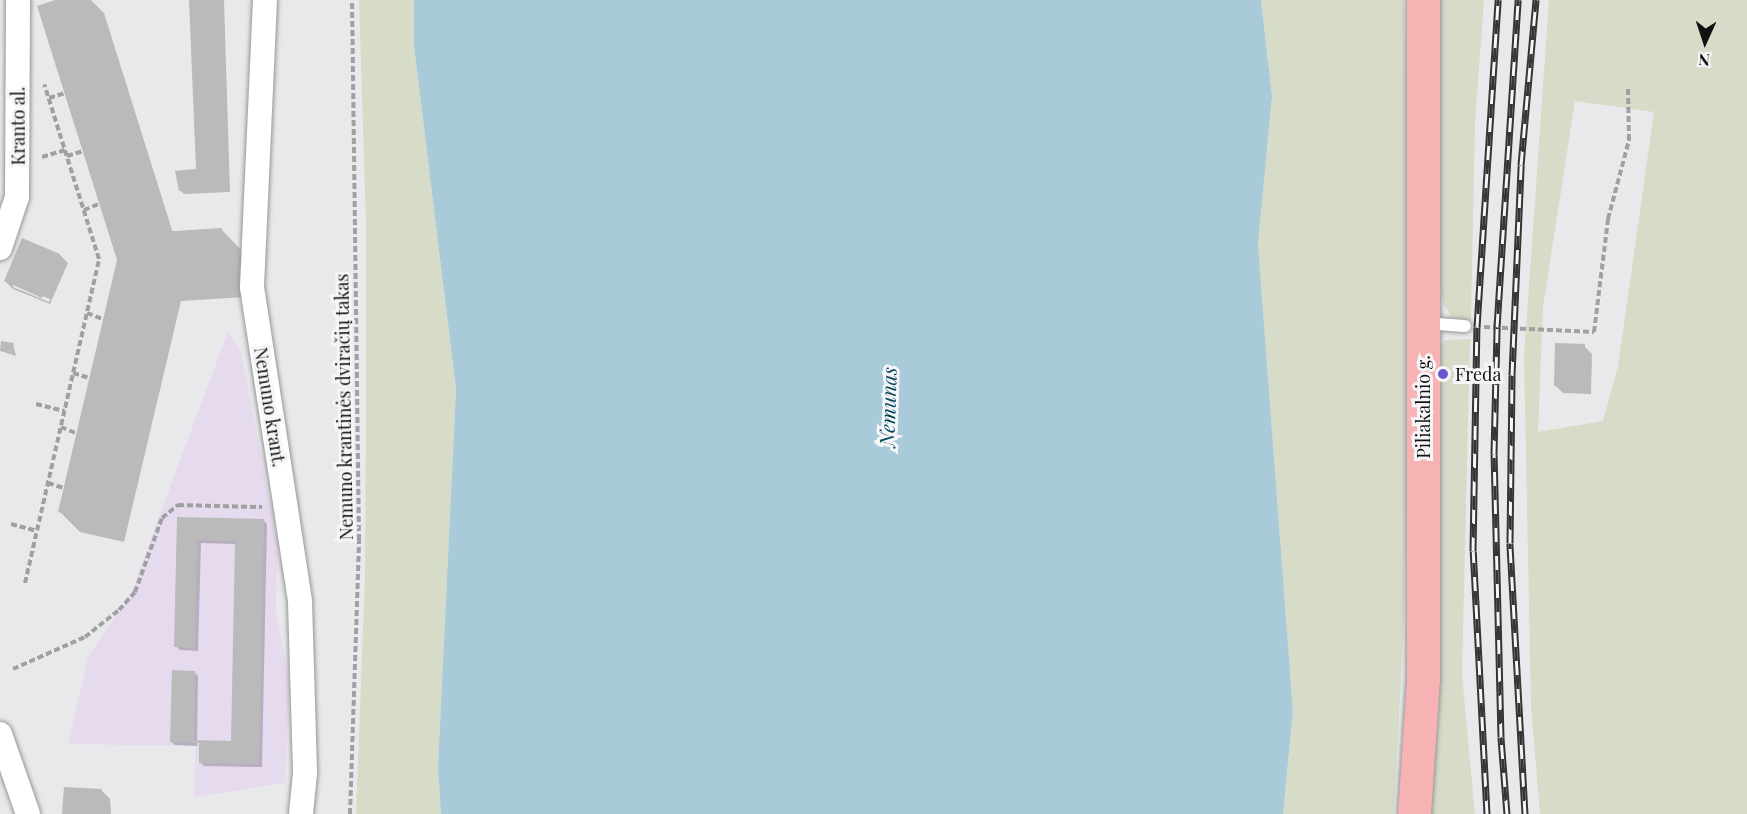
<!DOCTYPE html>
<html>
<head>
<meta charset="utf-8">
<style>
	body { margin:0 }
	#map { position:relative; width:1747px; height:814px; overflow:hidden; background:#e9e9eb; font-family:"Playfair Display",serif }
	div>[style] { position:absolute }
	[style*='--x'] { left:calc(var(--x)*1px); top:calc(var(--y)*1px); width:calc(var(--w)*1px); rotate:calc(var(--a)*1deg) }
	.industrial>* { inset:0; background:#e6daef }
	.green>* { inset:0; background:#d7dcc8 }
	.water>* { inset:0; background:#a9cad9 }
	.shadow>* { inset:0; background:#0003 }
	.building>* { inset:0; background:#bbbaba }
	.path>* { height:4px; margin-top:-2px; transform-origin:0; background:repeating-linear-gradient(90deg,#a0a0a2 0 6px,transparent 0 9px) }
	.roads { filter:drop-shadow(0 0 2px #979798) drop-shadow(0 0 2px #979798) }
	.service>* { height:12px; margin:-6px; padding:0 6px; transform-origin:6px; border-radius:6px; background:#fff }
	.minor>* { height:24px; margin:-12px; padding:0 12px; transform-origin:12px; border-radius:12px; background:#fff }
	.primary>* { height:33px; margin:-16.5px; padding:0 16.5px; transform-origin:16.5px; border-radius:16.5px; background:#f7b2b3 }
	.rail>* { height:7px; margin-top:-3.5px; transform-origin:0; background:repeating-linear-gradient(90deg,#f6f6f8 0 14px,#353535 0 28px); box-sizing:border-box; border-block:2px solid #353535 }
	.dots>* { width:16px; height:16px; translate:-50% -50%; box-sizing:border-box; border:3px solid #f6f6f8; border-radius:50% }
	span { translate:-50% -50%; white-space:nowrap; text-align:center; line-height:1.15; -webkit-text-stroke:6px #f6f6f8; paint-order:stroke }
	.street-label { font-size:18px; color:#111 }
	.poi-label { font-size:18px; color:#111 }
	.left { translate:0 -50%; text-align:left }
	.water-label { font-size:20px; color:#04475e; font-style:italic }
	.north { position:absolute; left:1675px; top:12px; width:60px; height:60px; -webkit-text-stroke:4px #f6f6f8; paint-order:stroke; rotate:183deg; font-size:16px; font-weight:700; line-height:24px; text-align:center; color:#111 }
	.north::after { content:''; display:block; margin:auto; width:21px; height:27px; background:#111; clip-path:polygon(50% 0,100% 100%,50% 72%,0 100%) }
</style>
</head>
<body>
<div id="map">
	<div class="industrial">
		<div style="clip-path:polygon(228px 331px,241px 352px,278px 543px,276px 610px,289px 682px,285px 783px,194px 797px,196px 746px,68px 744px,88px 657px,131px 593px)"></div>
	</div>
	<div class="green">
		<div style="clip-path:polygon(359px 0,414px 0,414px 46px,456px 389px,438px 767px,441px 814px,356px 814px,365px 576px,366px 414px,366px 222px)"></div>
		<div style="clip-path:polygon(1261px 0,1404px 0,1410px 253px,1404px 617px,1394px 814px,1283px 814px,1293px 712px,1258px 244px,1272px 96px)"></div>
		<div style="clip-path:polygon(1440px 0,1484px 0,1475px 123px,1471px 320px,1452px 317px,1444px 305px,1439px 284px)"></div>
		<div style="clip-path:polygon(evenodd,1549px 0,1747px 0,1747px 814px,1540px 814px,1531px 707px,1524px 357px,1549px 0,1575px 101px,1654px 112px,1618px 366px,1603px 421px,1538px 432px,1543px 307px,1575px 101px)"></div>
		<div style="clip-path:polygon(1470px 339px,1462px 675px,1475px 814px,1421px 814px,1438px 348px,1445px 340px)"></div>
	</div>
	<div class="water">
		<div style="clip-path:polygon(414px 0,1261px 0,1272px 96px,1258px 244px,1293px 712px,1283px 814px,441px 814px,438px 767px,456px 389px,414px 46px)"></div>
	</div>
	<div class="shadow">
		<div style="clip-path:polygon(60px 0,91px 0,104px 13px,173px 233px,222px 230px,242px 251px,245px 297px,181px 301px,124px 542px,80px 532px,59px 511px,119px 260px)"></div>
		<div style="clip-path:polygon(191px 0,224px 0,230px 192px,184px 194px,180px 190px,197px 170px)"></div>
		<div style="clip-path:polygon(evenodd,23px 240px,60px 255px,68px 263px,50px 304px,13px 289px,5px 281px,23px 240px,13px 284px,50px 299px,49px 302px,13px 287px,13px 284px)"></div>
		<div style="clip-path:polygon(13px 344px,16px 356px,1px 351px)"></div>
		<div style="clip-path:polygon(1584px 346px,1592px 354px,1591px 394px,1563px 393px,1555px 385px)"></div>
		<div style="clip-path:polygon(179px 519px,264px 521px,267px 524px,262px 767px,204px 766px,200px 762px,233px 743px,237px 544px,201px 543px,198px 651px,180px 650px,176px 646px)"></div>
		<div style="clip-path:polygon(194px 672px,198px 676px,197px 746px,175px 745px,172px 742px)"></div>
		<div style="clip-path:polygon(102px 791px,110px 799px,111px 814px,64px 814px)"></div>
	</div>
	<div class="building">
		<div style="clip-path:polygon(55px 0,87px 0,159px 232px,222px 228px,225px 277px,160px 280px,104px 523px,58px 512px,117px 260px,37px 6px)"></div>
		<div style="clip-path:polygon(189px 0,221px 0,227px 189px,179px 191px,175px 171px,196px 169px)"></div>
		<div style="clip-path:polygon(22px 238px,60px 254px,42px 298px,4px 281px)"></div>
		<div style="clip-path:polygon(1px 341px,14px 343px,12px 353px,0 351px)"></div>
		<div style="clip-path:polygon(1555px 343px,1585px 344px,1583px 387px,1554px 386px)"></div>
		<div style="clip-path:polygon(177px 517px,264px 519px,259px 764px,199px 763px,199px 743px,170px 742px,172px 670px,195px 671px,194px 740px,231px 741px,235px 541px,197px 540px,195px 648px,174px 647px)"></div>
		<div style="clip-path:polygon(64px 787px,102px 789px,101px 810px,109px 811px,109px 814px,62px 814px)"></div>
	</div>
	<div class="path">
		<div style="--x:49;--y:98;--w:17;--a:-17"></div>
		<div style="--x:67;--y:156;--w:17;--a:-17"></div>
		<div style="--x:42;--y:157;--w:24;--a:-17"></div>
		<div style="--x:84;--y:210;--w:16;--a:-22"></div>
		<div style="--x:87;--y:313;--w:17;--a:21"></div>
		<div style="--x:1484;--y:327;--w:110;--a:2.6"></div>
		<div style="--x:1594;--y:332;--w:114;--a:-82.9"></div>
		<div style="--x:1608;--y:219;--w:82;--a:-75.1"></div>
		<div style="--x:1629;--y:140;--w:52;--a:-91.1"></div>
		<div style="--x:73;--y:373;--w:17;--a:17"></div>
		<div style="--x:36;--y:404;--w:29;--a:14"></div>
		<div style="--x:61;--y:427;--w:16;--a:22"></div>
		<div style="--x:48;--y:483;--w:16;--a:18"></div>
		<div style="--x:11;--y:524;--w:27;--a:15"></div>
		<div style="--x:25;--y:583;--w:332;--a:-77.1"></div>
		<div style="--x:99;--y:259;--w:183;--a:-107.4"></div>
		<div style="--x:13;--y:669;--w:79;--a:-24"></div>
		<div style="--x:85;--y:637;--w:43;--a:-38.5"></div>
		<div style="--x:119;--y:610;--w:24;--a:-48"></div>
		<div style="--x:135;--y:592;--w:79;--a:-70"></div>
		<div style="--x:162;--y:518;--w:21;--a:-39"></div>
		<div style="--x:178;--y:505;--w:84;--a:1.4"></div>
		<div style="--x:350;--y:814;--w:274;--a:-88.1"></div>
		<div style="--x:359;--y:540;--w:540;--a:-90.74"></div>
	</div>
	<div class="roads">
		<div class="service">
			<div style="--x:1423;--y:323;--w:42;--a:4.1"></div>
		</div>
		<div class="minor">
			<div style="--x:265;--y:0;--w:287;--a:92.6"></div>
			<div style="--x:252;--y:287;--w:319;--a:81.3"></div>
			<div style="--x:300;--y:602;--w:171;--a:88.3"></div>
			<div style="--x:305;--y:773;--w:41;--a:95.6"></div>
			<div style="--x:0;--y:248;--w:54;--a:-71.6"></div>
			<div style="--x:17;--y:197;--w:197;--a:-89.7"></div>
			<div style="--x:0;--y:734;--w:85;--a:70.7"></div>
		</div>
		<div class="primary">
			<div style="--x:1414;--y:814;--w:135;--a:-86.2"></div>
			<div style="--x:1423;--y:679;--w:679;--a:-90"></div>
		</div>
	</div>
	<div class="rail">
		<div style="--x:1487;--y:814;--w:263;--a:-93"></div>
		<div style="--x:1473;--y:551;--w:224;--a:-89"></div>
		<div style="--x:1477;--y:327;--w:328;--a:-86.3"></div>
		<div style="--x:1507;--y:814;--w:77;--a:-94.5"></div>
		<div style="--x:1501;--y:737;--w:283;--a:-91.4"></div>
		<div style="--x:1494;--y:454;--w:127;--a:-88.6"></div>
		<div style="--x:1497;--y:327;--w:328;--a:-86.3"></div>
		<div style="--x:1525;--y:814;--w:271;--a:-93.2"></div>
		<div style="--x:1510;--y:543;--w:168;--a:-89.3"></div>
		<div style="--x:1512;--y:375;--w:210;--a:-87.5"></div>
		<div style="--x:1521;--y:165;--w:166;--a:-84.8"></div>
	</div>
	<div class="dots">
		<div style="left:1443px;top:374px;background:#6c59d2"></div>
	</div>
	<div class="street-label">
		<span style="left:18px;top:126px;rotate:-90deg">Kranto al.</span>
		<span style="left:270px;top:407px;rotate:81deg">Nemuno krant.</span>
		<span style="left:344px;top:407px;rotate:-91deg">Nemuno krantinės dviračių takas</span>
		<span style="left:1423px;top:407px;rotate:-90deg">Piliakalnio g.</span>
	</div>
	<div class="poi-label">
		<span class="left" style="left:1455px;top:374px">Freda</span>
	</div>
	<div class="water-label">
		<span style="left:887px;top:407px;rotate:-88deg">Nemunas</span>
	</div>
	<div class="north">N</div>
</div>
</body>
</html>
